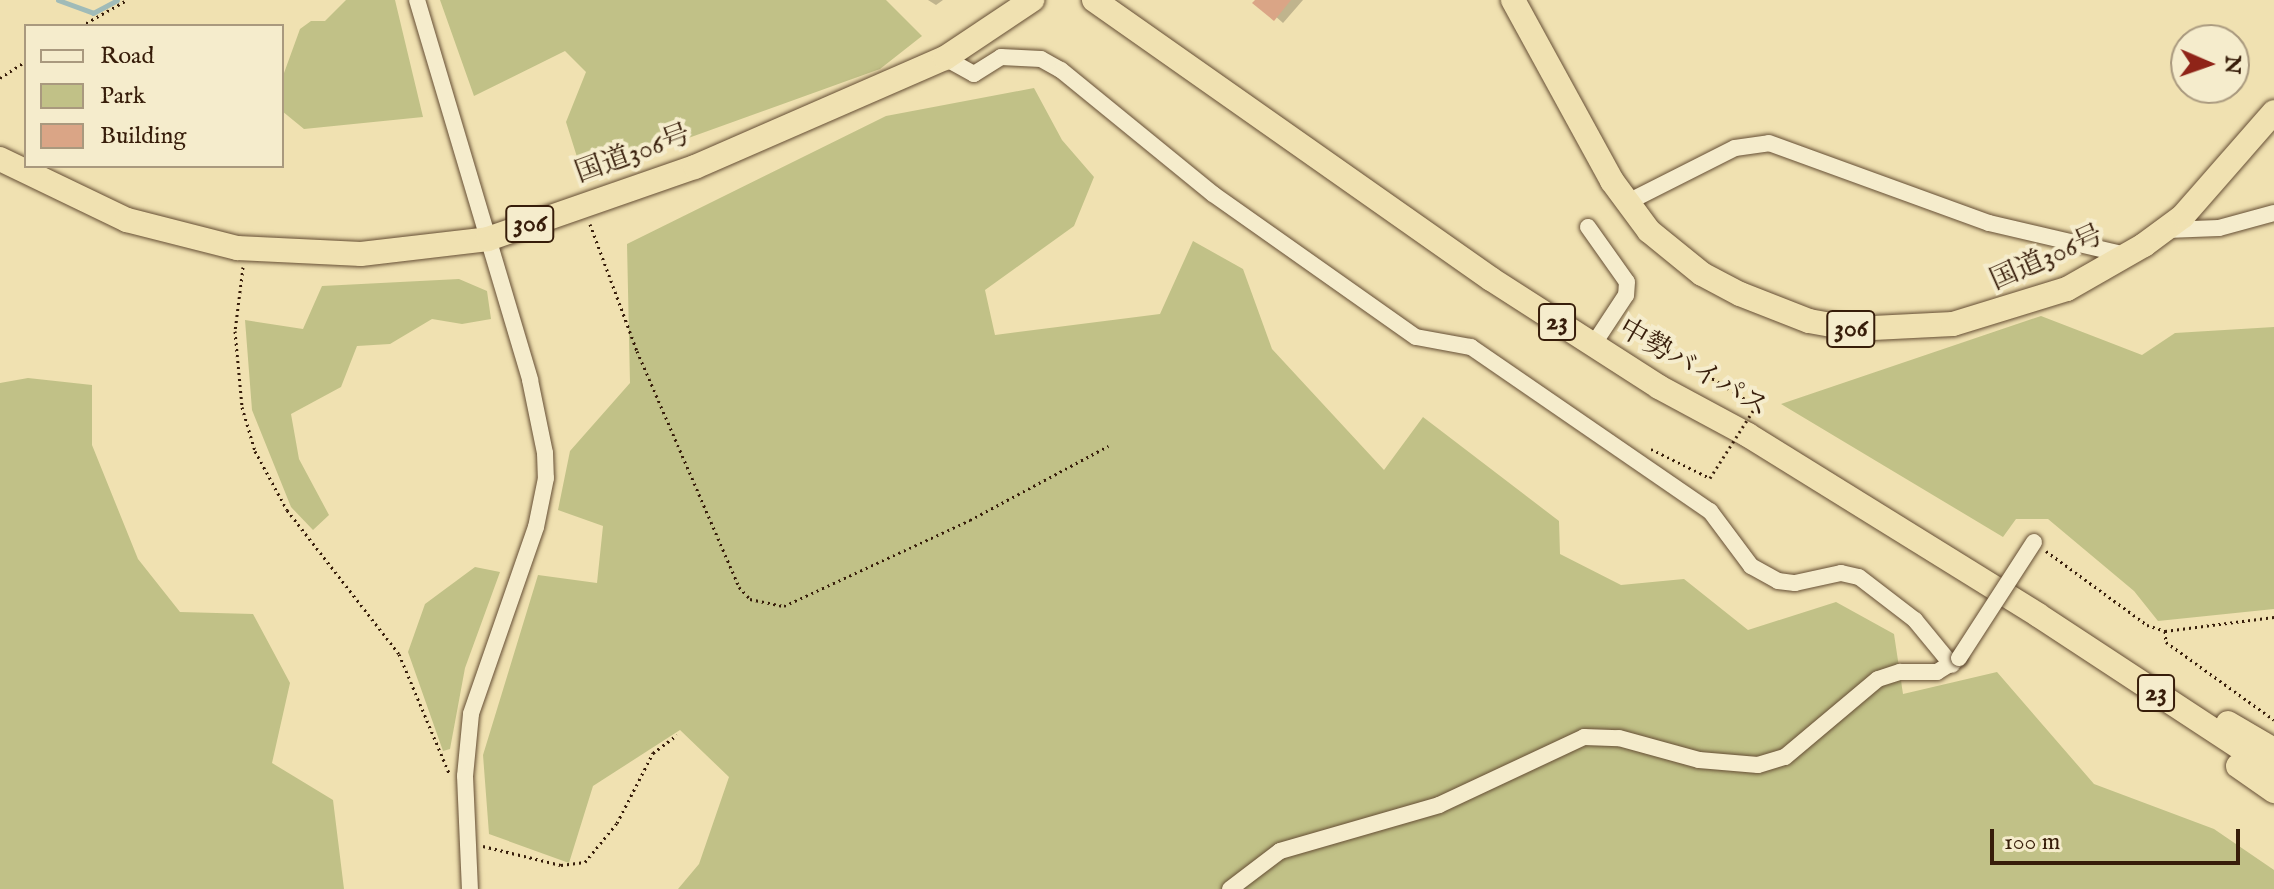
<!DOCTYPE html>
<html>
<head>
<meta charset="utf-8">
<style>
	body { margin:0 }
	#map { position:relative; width:2274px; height:889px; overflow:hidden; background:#f0e1b1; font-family:"IM FELL English","Noto Serif JP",serif }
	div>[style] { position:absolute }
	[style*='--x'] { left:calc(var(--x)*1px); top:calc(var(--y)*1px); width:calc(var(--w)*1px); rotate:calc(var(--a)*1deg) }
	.green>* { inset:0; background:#c1c187 }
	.shadow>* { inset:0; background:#0003 }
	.stream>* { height:5px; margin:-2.5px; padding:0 2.5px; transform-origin:2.5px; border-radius:2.5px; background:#a0bbb8 }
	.building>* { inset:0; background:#daa586 }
	.path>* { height:3px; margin-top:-1.5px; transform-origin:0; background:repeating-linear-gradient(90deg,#371d0a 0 2px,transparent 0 6px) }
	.roads { filter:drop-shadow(0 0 2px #654e34) drop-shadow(0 0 2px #654e34) }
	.minor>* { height:16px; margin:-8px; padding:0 8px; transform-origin:8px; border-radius:8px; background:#f5eccc }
	.highway>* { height:24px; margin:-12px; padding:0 12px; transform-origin:12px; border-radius:12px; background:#f0e1b1 }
	.path-bridge>* { height:3px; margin-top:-1.5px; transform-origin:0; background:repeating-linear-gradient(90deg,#371d0a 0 2px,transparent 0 6px) }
	.bridges { filter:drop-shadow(0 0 2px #654e34) drop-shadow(0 0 2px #654e34) }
	.minor-bridge>* { height:16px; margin:-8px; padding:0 8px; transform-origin:8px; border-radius:8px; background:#f5eccc }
	span { translate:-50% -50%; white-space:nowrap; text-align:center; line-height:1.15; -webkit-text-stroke:8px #f5eccc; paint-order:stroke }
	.shield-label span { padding:2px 6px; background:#f5eccc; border:2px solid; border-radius:6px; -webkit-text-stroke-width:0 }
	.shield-label { font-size:26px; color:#371d0a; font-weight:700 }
	.street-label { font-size:28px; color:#371d0a }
	.legend { position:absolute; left:24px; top:24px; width:260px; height:144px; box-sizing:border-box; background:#f5eccc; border:2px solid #a9997e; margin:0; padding:10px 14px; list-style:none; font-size:24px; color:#371d0a }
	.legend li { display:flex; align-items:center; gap:16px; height:40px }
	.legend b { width:40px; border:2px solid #a9997e }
	.north { position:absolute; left:2170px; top:24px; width:80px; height:80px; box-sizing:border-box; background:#f5eccc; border:2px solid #a9997e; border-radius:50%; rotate:92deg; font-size:22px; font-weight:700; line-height:32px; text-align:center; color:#371d0a }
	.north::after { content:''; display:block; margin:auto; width:28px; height:36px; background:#8f2418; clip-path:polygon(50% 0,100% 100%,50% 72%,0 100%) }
	.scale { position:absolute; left:1990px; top:829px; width:250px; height:36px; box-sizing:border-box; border:4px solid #371d0a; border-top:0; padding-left:10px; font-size:24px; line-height:28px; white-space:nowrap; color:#371d0a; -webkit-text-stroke:6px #f5eccc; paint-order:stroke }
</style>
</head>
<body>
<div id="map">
	<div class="green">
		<div style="clip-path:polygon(346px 0,395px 0,423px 117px,304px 129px,282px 111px,284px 73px,300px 29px,311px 21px,325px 21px)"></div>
		<div style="clip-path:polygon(440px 0,886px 0,922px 36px,880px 69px,583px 176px,566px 122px,586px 72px,565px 51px,474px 96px)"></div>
		<div style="clip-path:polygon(1034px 88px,1062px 140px,1094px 177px,1074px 226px,985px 290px,995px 335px,1160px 314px,1193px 241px,1243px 269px,1272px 349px,1384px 470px,1423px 417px,1559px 521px,1560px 554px,1621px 585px,1684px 579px,1748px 630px,1836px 602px,1894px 634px,1903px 694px,1997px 672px,2094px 784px,2214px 829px,2274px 870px,2274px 889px,678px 889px,699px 864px,729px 777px,680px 730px,593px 786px,569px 863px,489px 834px,483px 755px,538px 575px,597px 583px,603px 526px,558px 510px,570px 451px,630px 383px,627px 244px,886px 116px)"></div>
		<div style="clip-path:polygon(459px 279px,487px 291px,491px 319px,462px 324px,432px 319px,390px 344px,357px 346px,341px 387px,291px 414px,299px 459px,329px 515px,313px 530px,291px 507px,252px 410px,245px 320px,303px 329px,322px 286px)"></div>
		<div style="clip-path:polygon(2041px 316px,2142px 355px,2175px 333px,2274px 327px,2274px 609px,2158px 621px,2134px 591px,2048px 519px,2016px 519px,2003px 537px,1781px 404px)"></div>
		<div style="clip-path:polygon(28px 378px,92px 385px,92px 445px,138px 559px,180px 612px,253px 614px,290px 683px,272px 763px,333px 800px,344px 889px,0 889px,0 383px)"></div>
		<div style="clip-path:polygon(475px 567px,500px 572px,465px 668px,450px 749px,443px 751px,408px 652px,425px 604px)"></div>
	</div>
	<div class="shadow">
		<div style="clip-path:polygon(928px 0,943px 0,936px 5px)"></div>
		<div style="clip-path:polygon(1257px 0,1303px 0,1283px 23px)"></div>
	</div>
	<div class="stream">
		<div style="--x:58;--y:0;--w:37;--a:20"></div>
		<div style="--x:93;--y:13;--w:27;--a:-28"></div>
	</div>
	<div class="building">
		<div style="clip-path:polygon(1255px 0,1291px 0,1274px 21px,1252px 3px)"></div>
	</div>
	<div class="path">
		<div style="--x:81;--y:26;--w:53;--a:-29.5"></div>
		<div style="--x:0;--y:78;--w:31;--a:-33"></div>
		<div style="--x:590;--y:224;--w:135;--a:69.7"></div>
		<div style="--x:637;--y:351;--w:257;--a:66.6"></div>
		<div style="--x:739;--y:587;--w:16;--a:47"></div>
		<div style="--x:750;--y:599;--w:35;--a:12"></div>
		<div style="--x:784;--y:606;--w:205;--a:-24.8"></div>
		<div style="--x:970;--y:520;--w:157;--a:-28.2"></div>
		<div style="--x:243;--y:267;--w:64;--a:97.1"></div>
		<div style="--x:235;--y:331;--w:76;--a:84.7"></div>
		<div style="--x:242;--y:407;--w:46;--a:73.5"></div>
		<div style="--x:255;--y:451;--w:67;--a:61.5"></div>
		<div style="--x:287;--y:510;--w:182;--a:52.1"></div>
		<div style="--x:399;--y:654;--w:129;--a:67.2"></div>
		<div style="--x:1702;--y:372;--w:64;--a:32.2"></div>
		<div style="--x:1651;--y:449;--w:66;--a:26.2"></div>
		<div style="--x:2046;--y:551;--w:125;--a:36.2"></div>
		<div style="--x:2147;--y:625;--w:19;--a:18"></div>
		<div style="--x:2165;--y:631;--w:110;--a:-7.3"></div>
		<div style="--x:2165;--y:631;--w:11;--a:85"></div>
		<div style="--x:2166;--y:642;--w:133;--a:35.8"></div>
		<div style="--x:483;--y:846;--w:80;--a:13.7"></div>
		<div style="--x:561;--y:865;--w:24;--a:-7"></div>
		<div style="--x:585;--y:862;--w:50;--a:-50.6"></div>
		<div style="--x:617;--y:823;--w:79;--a:-62.8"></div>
		<div style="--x:653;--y:753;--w:30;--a:-37"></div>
	</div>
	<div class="roads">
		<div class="minor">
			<div style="--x:417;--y:0;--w:396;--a:73.4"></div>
			<div style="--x:530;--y:380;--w:75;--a:78.4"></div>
			<div style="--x:545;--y:453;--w:25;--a:88"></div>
			<div style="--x:546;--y:478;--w:50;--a:101.5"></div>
			<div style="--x:536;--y:527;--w:198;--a:109.2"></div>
			<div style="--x:471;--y:714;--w:62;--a:95.5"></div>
			<div style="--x:465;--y:776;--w:113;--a:87.5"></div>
			<div style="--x:945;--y:58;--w:33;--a:29"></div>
			<div style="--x:974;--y:74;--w:32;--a:-32"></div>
			<div style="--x:1001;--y:57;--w:40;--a:2.9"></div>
			<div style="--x:1041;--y:59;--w:23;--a:29"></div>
			<div style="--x:1061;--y:70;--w:196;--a:39.2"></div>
			<div style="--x:1213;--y:194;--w:248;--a:35.2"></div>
			<div style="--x:1416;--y:337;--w:56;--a:10.3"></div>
			<div style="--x:1471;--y:347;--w:290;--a:34.5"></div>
			<div style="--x:1710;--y:511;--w:69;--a:53.3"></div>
			<div style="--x:1751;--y:566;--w:31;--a:29"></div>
			<div style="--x:1778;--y:581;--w:17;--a:7"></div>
			<div style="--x:1795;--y:583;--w:47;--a:-12.3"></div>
			<div style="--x:1841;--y:573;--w:18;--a:13"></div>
			<div style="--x:1859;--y:577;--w:71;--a:37.5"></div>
			<div style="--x:1915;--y:620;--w:58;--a:50.6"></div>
			<div style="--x:1626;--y:203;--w:122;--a:-26.8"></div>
			<div style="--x:1735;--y:148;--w:34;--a:-8"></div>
			<div style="--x:1769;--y:143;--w:234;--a:20"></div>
			<div style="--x:1989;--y:223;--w:142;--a:13.1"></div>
			<div style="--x:1588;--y:227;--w:67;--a:54.7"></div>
			<div style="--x:1627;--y:282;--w:13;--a:94"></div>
			<div style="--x:1626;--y:295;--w:60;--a:123.4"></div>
			<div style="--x:2166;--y:230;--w:53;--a:-2.2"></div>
			<div style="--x:2219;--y:228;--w:57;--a:-15.3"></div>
			<div style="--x:1230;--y:889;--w:63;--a:-37.2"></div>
			<div style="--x:1280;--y:851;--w:166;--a:-16.1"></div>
			<div style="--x:1439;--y:805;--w:160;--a:-25.1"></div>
			<div style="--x:1584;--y:737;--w:35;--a:2"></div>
			<div style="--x:1619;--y:738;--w:83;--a:15.4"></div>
			<div style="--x:1699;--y:760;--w:59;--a:4.8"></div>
			<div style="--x:1758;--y:765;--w:28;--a:-17"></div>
			<div style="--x:1785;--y:757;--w:121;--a:-40"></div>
			<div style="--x:1878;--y:679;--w:23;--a:-18"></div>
			<div style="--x:1900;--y:672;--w:37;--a:0"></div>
			<div style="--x:1937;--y:672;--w:26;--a:-32"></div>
		</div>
		<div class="highway">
			<div style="--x:1094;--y:0;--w:485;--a:35.1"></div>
			<div style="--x:1491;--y:279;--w:200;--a:32.7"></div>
			<div style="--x:1659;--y:387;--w:101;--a:28.3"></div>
			<div style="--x:1748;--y:435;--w:341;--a:31.8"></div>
			<div style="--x:2038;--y:615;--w:282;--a:33.3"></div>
			<div style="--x:1513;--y:0;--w:206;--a:61.3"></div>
			<div style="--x:1612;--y:181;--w:62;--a:53.5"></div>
			<div style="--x:1649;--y:231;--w:68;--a:39.1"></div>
			<div style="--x:1702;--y:274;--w:43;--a:27.8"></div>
			<div style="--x:1740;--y:294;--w:74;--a:21.4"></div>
			<div style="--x:1809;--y:321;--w:45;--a:10.3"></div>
			<div style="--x:1853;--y:329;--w:100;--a:-2.9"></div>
			<div style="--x:1953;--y:324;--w:119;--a:-17.1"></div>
			<div style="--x:2067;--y:289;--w:89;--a:-29.7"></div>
			<div style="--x:2144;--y:245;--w:49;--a:-36.6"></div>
			<div style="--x:2183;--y:216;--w:138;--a:-48.8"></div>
			<div style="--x:0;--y:159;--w:141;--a:25.7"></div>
			<div style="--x:127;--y:220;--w:114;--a:14.3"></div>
			<div style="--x:237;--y:248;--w:124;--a:2.8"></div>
			<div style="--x:361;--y:254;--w:128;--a:-6.7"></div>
			<div style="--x:488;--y:239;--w:219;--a:-19.2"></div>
			<div style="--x:695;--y:167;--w:273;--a:-23.6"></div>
			<div style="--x:945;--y:58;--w:105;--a:-33.7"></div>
			<div style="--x:2228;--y:723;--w:53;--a:30.4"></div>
			<div style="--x:2238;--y:766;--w:44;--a:34.8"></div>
		</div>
	</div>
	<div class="path-bridge">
		<div style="--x:1710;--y:478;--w:85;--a:-57.4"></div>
	</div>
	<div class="bridges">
		<div class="minor-bridge">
			<div style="--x:1959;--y:658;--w:138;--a:-57.1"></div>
		</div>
	</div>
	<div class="shield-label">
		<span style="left:530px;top:224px">306</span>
		<span style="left:1557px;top:322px">23</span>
		<span style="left:1851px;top:329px">306</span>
		<span style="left:2156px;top:693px">23</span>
	</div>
	<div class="street-label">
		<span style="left:633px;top:155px;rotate:-20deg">国道306号</span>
		<span style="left:2047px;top:259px;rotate:-24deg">国道306号</span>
		<span style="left:1693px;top:369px;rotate:30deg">中勢バイパス</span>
	</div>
	<ul class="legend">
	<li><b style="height:10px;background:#f5eccc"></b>Road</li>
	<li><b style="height:22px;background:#c1c187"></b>Park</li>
	<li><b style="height:22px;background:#daa586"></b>Building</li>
	</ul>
	<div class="north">N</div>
	<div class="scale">100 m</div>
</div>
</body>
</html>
